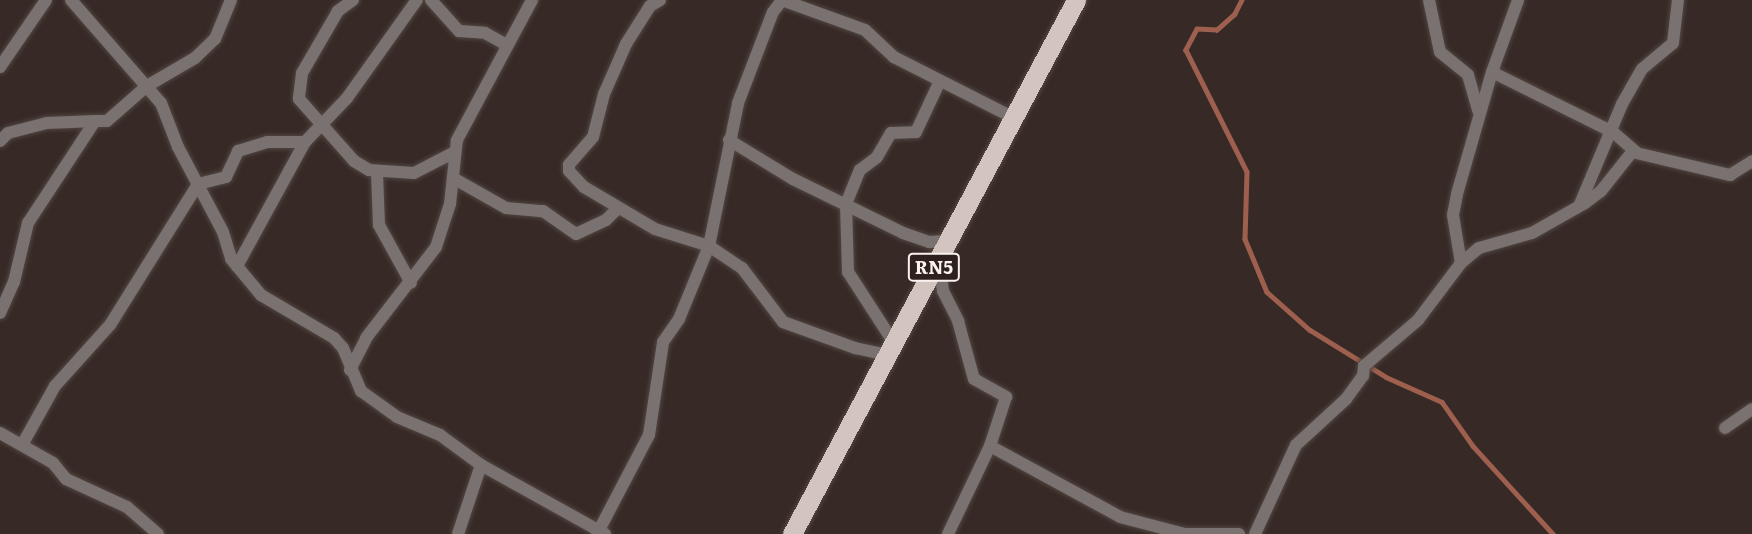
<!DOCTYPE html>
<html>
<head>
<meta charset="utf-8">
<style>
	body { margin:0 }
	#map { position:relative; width:1752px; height:534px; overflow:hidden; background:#372a26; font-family:Literata,serif }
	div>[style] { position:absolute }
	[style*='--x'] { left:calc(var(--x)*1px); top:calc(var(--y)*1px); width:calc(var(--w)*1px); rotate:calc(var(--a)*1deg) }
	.stream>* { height:4.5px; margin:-2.25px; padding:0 2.25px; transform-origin:2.25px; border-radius:2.25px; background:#9e5f4e }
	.roads { filter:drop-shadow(0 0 2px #524642) drop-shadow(0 0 2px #524642) }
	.minor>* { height:12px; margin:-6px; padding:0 6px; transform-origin:6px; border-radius:6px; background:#797270 }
	.trunk>* { height:19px; margin:-9.5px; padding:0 9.5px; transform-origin:9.5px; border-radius:9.5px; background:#d4c4c0 }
	span { translate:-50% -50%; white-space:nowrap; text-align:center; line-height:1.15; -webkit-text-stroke:6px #2d201d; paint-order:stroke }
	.shield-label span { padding:2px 5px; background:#2d201d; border:2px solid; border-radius:5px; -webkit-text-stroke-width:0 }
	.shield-label { font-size:18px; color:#fbf2f0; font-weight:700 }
</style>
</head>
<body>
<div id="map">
	<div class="stream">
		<div style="--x:1242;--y:0;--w:16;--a:117"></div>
		<div style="--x:1235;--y:14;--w:24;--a:138"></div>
		<div style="--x:1217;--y:30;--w:20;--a:-177"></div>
		<div style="--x:1197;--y:29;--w:24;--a:118"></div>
		<div style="--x:1186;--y:50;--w:136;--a:63.4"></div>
		<div style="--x:1247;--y:172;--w:67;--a:91.7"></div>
		<div style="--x:1245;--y:239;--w:57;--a:67.5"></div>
		<div style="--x:1267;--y:292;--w:57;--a:41.5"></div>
		<div style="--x:1310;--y:330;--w:89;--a:31.7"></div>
		<div style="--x:1386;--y:377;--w:61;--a:24.1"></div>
		<div style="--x:1442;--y:402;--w:54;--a:54.8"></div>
		<div style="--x:1473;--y:446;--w:119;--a:47.7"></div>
	</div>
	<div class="roads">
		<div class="minor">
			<div style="--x:71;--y:0;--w:137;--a:48.9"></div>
			<div style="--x:161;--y:103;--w:47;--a:68.9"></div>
			<div style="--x:178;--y:147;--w:96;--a:62.1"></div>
			<div style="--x:223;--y:232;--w:28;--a:73"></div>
			<div style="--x:231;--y:259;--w:47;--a:50.2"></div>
			<div style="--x:261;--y:295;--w:85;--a:30.5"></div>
			<div style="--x:334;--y:338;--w:13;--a:48"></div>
			<div style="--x:343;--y:348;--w:47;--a:67.3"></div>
			<div style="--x:361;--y:391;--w:44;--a:35.8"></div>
			<div style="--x:397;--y:417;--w:47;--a:22.7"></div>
			<div style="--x:440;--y:435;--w:51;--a:36.2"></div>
			<div style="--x:481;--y:465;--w:142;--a:29.1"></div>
			<div style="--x:353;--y:0;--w:19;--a:144"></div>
			<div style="--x:338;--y:11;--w:72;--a:120.1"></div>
			<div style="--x:302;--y:73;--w:26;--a:97"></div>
			<div style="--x:299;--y:99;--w:83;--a:48.4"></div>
			<div style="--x:354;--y:161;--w:17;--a:31"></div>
			<div style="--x:369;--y:170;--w:45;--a:3.8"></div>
			<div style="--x:414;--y:173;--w:44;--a:-27.1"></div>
			<div style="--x:431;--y:0;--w:42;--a:47.9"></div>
			<div style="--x:459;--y:31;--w:26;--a:4"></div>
			<div style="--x:485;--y:33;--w:25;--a:29"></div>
			<div style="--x:660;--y:0;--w:12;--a:149"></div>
			<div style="--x:650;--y:6;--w:45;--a:122.3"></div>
			<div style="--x:626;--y:44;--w:55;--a:113.7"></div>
			<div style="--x:604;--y:94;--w:44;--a:104.3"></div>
			<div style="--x:593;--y:137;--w:37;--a:131"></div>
			<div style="--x:569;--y:165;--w:6;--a:90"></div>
			<div style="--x:569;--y:171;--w:22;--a:47"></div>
			<div style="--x:584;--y:187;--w:82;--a:30.6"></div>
			<div style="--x:655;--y:229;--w:57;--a:17.5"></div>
			<div style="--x:709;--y:246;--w:40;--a:34"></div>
			<div style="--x:742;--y:268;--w:68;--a:52.8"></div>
			<div style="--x:783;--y:322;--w:77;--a:19.9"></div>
			<div style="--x:855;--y:348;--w:34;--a:12"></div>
			<div style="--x:782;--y:0;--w:88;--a:19.9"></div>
			<div style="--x:865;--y:30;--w:40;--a:43"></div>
			<div style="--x:894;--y:57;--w:135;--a:26.9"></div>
			<div style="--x:1429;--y:0;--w:53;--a:78.1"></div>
			<div style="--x:1440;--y:52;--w:36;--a:39"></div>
			<div style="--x:1468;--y:75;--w:37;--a:74"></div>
			<div style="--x:0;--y:67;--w:81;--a:-55.5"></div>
			<div style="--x:1492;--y:72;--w:135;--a:26.4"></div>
			<div style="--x:1613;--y:132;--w:30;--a:41"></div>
			<div style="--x:729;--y:140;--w:75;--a:31.4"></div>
			<div style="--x:793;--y:179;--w:123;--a:26.1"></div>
			<div style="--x:903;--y:233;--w:28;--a:19"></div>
			<div style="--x:929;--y:242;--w:17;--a:-3"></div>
			<div style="--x:0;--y:141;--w:11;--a:-45"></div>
			<div style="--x:8;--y:133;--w:40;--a:-14.4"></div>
			<div style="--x:47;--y:123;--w:48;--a:-2.4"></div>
			<div style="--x:377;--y:173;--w:52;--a:87.8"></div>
			<div style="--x:379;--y:225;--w:66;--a:61.1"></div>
			<div style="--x:453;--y:178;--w:61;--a:29.5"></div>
			<div style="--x:506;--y:208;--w:37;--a:5"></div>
			<div style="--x:543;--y:211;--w:40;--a:34.9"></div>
			<div style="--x:576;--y:234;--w:33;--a:-25"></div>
			<div style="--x:606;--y:220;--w:17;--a:-45"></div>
			<div style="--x:1580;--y:204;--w:108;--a:-67.2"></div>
			<div style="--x:1622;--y:104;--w:40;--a:-60.3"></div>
			<div style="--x:1642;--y:69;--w:40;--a:-40"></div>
			<div style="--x:1673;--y:43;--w:43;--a:-83.4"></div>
			<div style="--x:939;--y:259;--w:32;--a:83"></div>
			<div style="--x:943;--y:291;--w:34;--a:63"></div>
			<div style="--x:958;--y:321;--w:60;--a:74.6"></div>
			<div style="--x:974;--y:379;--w:37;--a:29"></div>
			<div style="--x:1006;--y:397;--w:52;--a:108.1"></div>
			<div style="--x:1461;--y:263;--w:49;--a:-99.5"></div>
			<div style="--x:1453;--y:215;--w:21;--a:-79"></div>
			<div style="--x:1457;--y:194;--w:127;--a:-74"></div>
			<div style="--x:1492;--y:72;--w:77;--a:-70.1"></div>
			<div style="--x:237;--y:266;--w:141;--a:-61.3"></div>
			<div style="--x:0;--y:313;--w:34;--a:-66"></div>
			<div style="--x:14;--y:282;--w:61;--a:-76.7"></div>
			<div style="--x:28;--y:223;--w:122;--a:-56.7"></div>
			<div style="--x:95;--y:121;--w:12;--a:0"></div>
			<div style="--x:107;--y:121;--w:53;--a:-41.2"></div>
			<div style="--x:147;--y:86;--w:56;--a:-30.3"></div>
			<div style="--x:195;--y:58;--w:28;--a:-44"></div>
			<div style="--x:215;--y:39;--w:42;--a:-67.7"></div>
			<div style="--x:894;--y:343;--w:85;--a:-122.9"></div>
			<div style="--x:848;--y:272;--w:68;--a:-91.7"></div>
			<div style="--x:846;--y:204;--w:37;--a:-68"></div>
			<div style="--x:860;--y:170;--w:21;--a:-37"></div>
			<div style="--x:877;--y:157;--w:28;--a:-60"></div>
			<div style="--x:891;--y:133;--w:25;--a:-2"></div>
			<div style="--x:916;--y:132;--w:54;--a:-64.9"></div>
			<div style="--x:350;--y:370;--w:36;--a:-63"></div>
			<div style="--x:366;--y:338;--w:115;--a:-52.4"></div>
			<div style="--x:436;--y:247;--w:45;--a:-72"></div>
			<div style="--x:450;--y:204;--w:64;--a:-83.8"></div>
			<div style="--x:457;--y:140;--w:159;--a:-61.8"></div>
			<div style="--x:1725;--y:428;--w:33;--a:-35"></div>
			<div style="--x:0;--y:433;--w:61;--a:29.5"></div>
			<div style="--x:53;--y:463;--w:21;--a:51"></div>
			<div style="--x:66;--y:479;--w:67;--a:24.7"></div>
			<div style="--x:127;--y:507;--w:41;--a:41.1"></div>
			<div style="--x:22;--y:445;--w:68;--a:-60.8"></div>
			<div style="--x:55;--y:386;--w:82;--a:-48"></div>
			<div style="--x:110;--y:325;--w:166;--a:-58"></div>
			<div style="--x:198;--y:184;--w:29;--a:-14"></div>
			<div style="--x:226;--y:177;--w:29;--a:-65"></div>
			<div style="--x:238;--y:151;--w:30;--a:-17"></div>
			<div style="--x:267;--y:142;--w:38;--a:0"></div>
			<div style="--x:305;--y:142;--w:61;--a:-46.3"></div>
			<div style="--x:347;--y:98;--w:120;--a:-54.5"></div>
			<div style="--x:458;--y:534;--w:73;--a:-71.6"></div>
			<div style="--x:597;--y:534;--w:112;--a:-62.3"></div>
			<div style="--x:649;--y:435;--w:94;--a:-81.4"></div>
			<div style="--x:663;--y:342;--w:28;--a:-55"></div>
			<div style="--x:679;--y:319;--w:79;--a:-67.7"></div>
			<div style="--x:709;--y:246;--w:146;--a:-78.5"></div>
			<div style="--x:738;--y:103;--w:97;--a:-69"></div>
			<div style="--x:773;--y:12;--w:15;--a:-53"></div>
			<div style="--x:948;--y:534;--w:98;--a:-64.5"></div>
			<div style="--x:990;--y:446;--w:148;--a:28.6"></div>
			<div style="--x:1120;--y:517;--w:67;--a:14.7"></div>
			<div style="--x:1187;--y:534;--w:52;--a:0"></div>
			<div style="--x:1255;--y:534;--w:98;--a:-65.3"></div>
			<div style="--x:1296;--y:445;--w:68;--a:-42.6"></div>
			<div style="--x:1346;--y:399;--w:29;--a:-54"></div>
			<div style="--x:1363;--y:376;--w:10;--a:-84"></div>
			<div style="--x:1364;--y:366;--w:71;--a:-40.4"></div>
			<div style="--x:1418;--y:320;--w:71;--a:-53"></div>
			<div style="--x:1461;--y:263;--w:23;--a:-40"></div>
			<div style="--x:1479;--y:248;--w:55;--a:-15.8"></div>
			<div style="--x:1532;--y:233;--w:61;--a:-29.5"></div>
			<div style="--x:1585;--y:203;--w:20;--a:-37"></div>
			<div style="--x:1601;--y:191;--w:50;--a:-51.5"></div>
			<div style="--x:1632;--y:152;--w:101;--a:13.2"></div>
			<div style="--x:1730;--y:175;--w:26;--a:-32"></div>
		</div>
		<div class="trunk">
			<div style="--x:792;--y:534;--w:605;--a:-61.99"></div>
		</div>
	</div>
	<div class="shield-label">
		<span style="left:934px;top:267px">RN5</span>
	</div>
</div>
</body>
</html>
